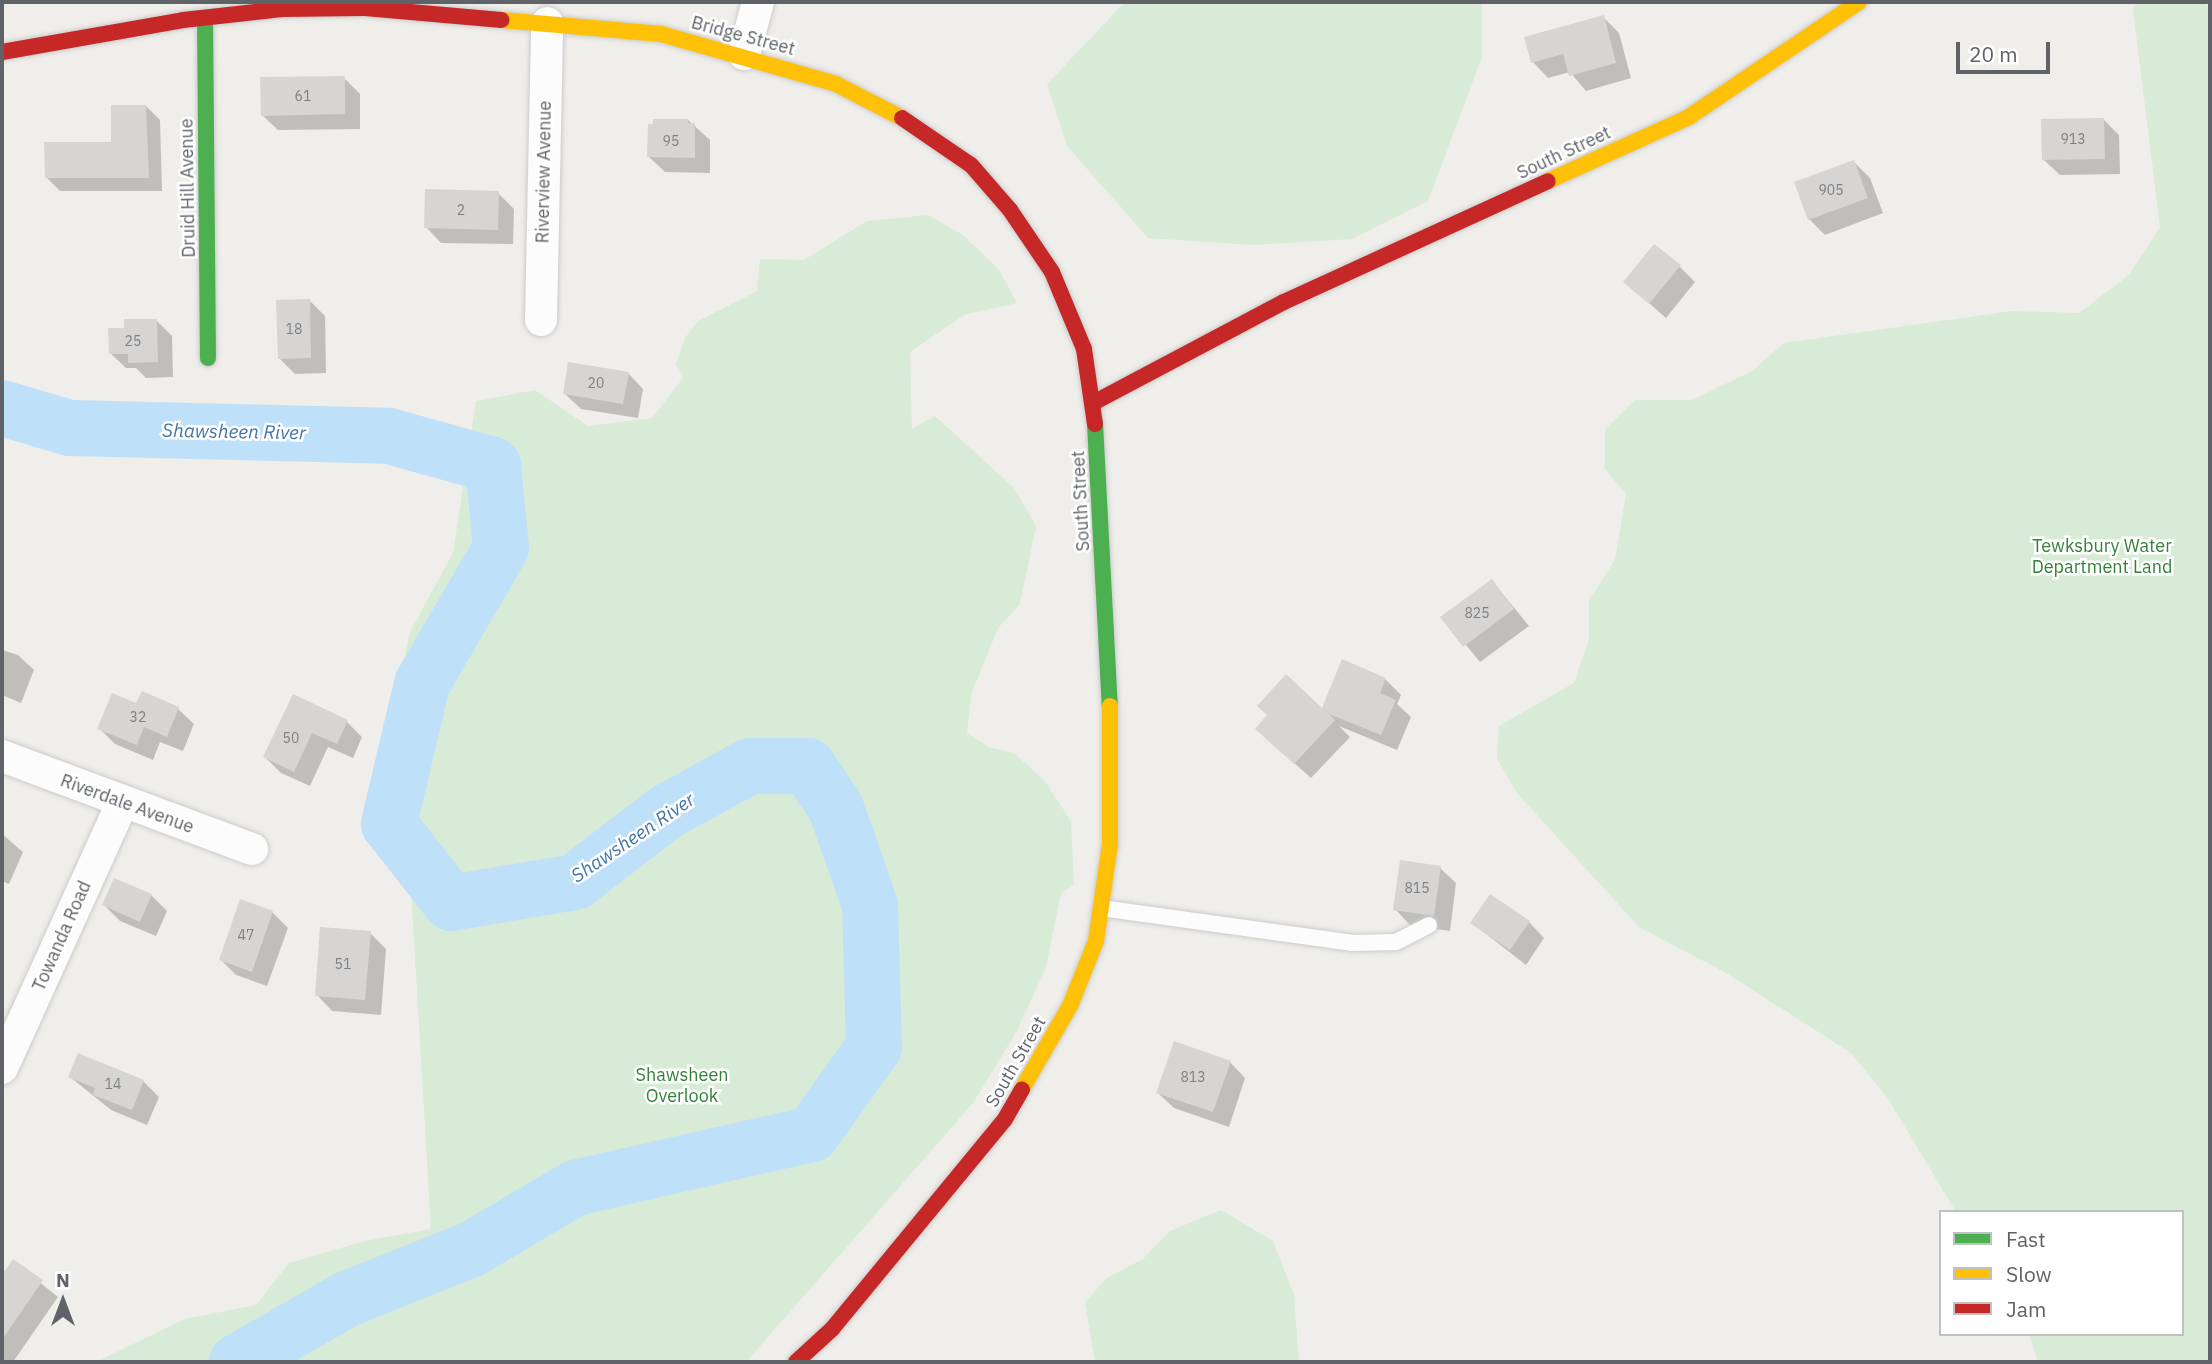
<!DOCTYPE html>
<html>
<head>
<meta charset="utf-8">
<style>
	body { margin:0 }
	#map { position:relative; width:2212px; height:1364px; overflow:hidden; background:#efeeea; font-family:"IBM Plex Sans",sans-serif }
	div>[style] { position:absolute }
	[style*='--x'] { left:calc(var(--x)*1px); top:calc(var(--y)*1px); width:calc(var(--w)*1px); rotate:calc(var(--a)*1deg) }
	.green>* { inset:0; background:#d8ebd6 }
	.shadow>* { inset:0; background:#0003 }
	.river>* { height:56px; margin:-28px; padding:0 28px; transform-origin:28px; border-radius:28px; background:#bfe0f9 }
	.building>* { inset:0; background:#d6d5d3 }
	.roads { filter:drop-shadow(0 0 2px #cbcccc) drop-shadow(0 0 2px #cbcccc) }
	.lane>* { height:16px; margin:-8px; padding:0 8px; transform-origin:8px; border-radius:8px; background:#fdfcfc }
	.street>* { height:32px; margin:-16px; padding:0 16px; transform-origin:16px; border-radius:16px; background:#fdfcfc }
	.fast>* { height:16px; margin:-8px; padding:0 8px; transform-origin:8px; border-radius:8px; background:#4caf50 }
	.slow>* { height:16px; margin:-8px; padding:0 8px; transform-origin:8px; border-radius:8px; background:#ffc107 }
	.jam>* { height:16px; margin:-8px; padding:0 8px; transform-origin:8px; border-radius:8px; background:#c62828 }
	span { translate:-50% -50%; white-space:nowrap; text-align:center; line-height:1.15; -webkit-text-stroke:5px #fff; paint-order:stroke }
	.number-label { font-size:14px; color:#7e8184 }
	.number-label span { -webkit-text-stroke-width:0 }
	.street-label { font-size:18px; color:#5f6368 }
	.park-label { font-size:18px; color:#348238 }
	.water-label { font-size:19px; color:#4174aa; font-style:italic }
	.frame { position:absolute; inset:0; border:4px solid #5f6368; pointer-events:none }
	.legend { position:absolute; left:1939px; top:1210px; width:245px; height:126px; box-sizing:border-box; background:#fff; border:2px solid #bfc1c3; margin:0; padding:9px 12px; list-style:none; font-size:21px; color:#5f6368 }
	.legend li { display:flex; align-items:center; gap:14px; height:35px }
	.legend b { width:35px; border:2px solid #bfc1c3 }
	.north { position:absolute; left:28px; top:1266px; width:70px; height:70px; -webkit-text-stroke:5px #fff; paint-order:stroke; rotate:0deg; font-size:19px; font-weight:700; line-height:28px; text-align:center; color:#5f6368 }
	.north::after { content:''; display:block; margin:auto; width:24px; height:32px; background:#5f6368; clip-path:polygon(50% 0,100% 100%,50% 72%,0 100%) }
	.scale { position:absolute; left:1956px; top:42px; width:94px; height:32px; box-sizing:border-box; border:4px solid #5f6368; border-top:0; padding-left:9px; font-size:21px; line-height:24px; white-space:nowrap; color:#5f6368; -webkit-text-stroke:5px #fff; paint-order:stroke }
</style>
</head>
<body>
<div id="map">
	<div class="green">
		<div style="clip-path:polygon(1125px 2px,1482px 2px,1482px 57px,1428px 201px,1352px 239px,1252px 245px,1148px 238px,1067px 146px,1047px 84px)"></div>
		<div style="clip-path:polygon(2137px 2px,2205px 2px,2210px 10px,2210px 1362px,2038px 1362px,2029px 1334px,2182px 1334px,2182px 1212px,1956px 1212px,1887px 1097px,1851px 1053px,1728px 974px,1639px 927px,1517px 793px,1497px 759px,1499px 726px,1574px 683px,1589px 639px,1589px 600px,1615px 560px,1626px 494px,1605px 469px,1605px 429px,1635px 400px,1692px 400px,1752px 371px,1784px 343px,2012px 311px,2079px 313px,2129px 275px,2160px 227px,2133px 9px)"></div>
		<div style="clip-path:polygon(928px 215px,963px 235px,999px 270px,1017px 303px,964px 315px,910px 352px,912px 429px,935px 416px,1014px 488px,1036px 526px,1020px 604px,998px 628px,971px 695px,967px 733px,988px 747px,1014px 753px,1044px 780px,1071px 821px,1074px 885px,1061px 893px,1046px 967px,1017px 1031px,973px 1103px,746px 1362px,96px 1362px,185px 1319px,256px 1305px,289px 1263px,365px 1241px,431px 1229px,411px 890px,376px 775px,411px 630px,453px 553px,476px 401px,535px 390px,588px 426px,652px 418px,683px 378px,676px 364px,685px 338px,698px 321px,757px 291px,760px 259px,804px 260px,867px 221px)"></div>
		<div style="clip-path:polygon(1221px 1210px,1273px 1241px,1294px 1295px,1299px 1362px,1095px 1362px,1085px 1302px,1107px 1278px,1143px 1259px,1170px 1231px)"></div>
	</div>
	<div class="shadow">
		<div style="clip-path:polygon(1603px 17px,1619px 33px,1631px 78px,1586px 91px,1570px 72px,1548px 78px,1533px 62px)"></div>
		<div style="clip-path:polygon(344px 78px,360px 94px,360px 129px,278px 130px,262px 115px)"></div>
		<div style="clip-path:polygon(146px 106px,160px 120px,162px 191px,60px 191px,46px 177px,113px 143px)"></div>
		<div style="clip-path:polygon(2103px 119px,2119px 135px,2120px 174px,2060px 175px,2044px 160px)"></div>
		<div style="clip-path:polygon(688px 120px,710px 140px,710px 173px,665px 172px,649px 157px)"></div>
		<div style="clip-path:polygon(1854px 162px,1870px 178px,1883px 213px,1825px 235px,1809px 219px)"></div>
		<div style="clip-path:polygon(498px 193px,514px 209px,513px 244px,441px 243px,426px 227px)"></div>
		<div style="clip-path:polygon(1679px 266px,1695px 282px,1666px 318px,1625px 282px)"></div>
		<div style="clip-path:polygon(309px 300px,325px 316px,326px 373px,295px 374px,280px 359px)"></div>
		<div style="clip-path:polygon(157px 321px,172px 336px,173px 377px,146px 378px,136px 368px,126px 368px,110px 353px,126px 330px)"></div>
		<div style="clip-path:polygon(628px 373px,643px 389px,638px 418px,581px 409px,565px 394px)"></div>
		<div style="clip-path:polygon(1492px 581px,1529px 626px,1480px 662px,1443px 617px)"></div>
		<div style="clip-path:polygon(2px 650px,18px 655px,34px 670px,21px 703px,2px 695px)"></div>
		<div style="clip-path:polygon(1385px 679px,1401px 695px,1397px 704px,1411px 717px,1397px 750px,1339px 726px,1350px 737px,1311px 778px,1273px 744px,1323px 711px)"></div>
		<div style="clip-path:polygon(143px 693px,178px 709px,194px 724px,183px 751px,160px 742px,153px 760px,115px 744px,99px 728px,137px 706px)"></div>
		<div style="clip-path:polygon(293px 696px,347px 722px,362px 737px,353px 758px,328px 747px,310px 786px,281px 773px,265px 757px)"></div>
		<div style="clip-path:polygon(2px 834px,23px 852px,9px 884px,2px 881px)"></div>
		<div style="clip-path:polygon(1440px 868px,1456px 883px,1450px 931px,1410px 925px,1395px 909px)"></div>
		<div style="clip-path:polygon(151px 895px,167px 911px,156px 936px,120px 921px,104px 905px)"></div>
		<div style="clip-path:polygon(272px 912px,288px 928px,267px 986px,236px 975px,221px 960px)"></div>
		<div style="clip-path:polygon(1529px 922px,1544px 938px,1526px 965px,1472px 923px)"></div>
		<div style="clip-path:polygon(370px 933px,386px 949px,381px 1015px,332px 1011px,317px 995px)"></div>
		<div style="clip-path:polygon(1230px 1062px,1245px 1078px,1229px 1127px,1174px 1108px,1158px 1093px)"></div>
		<div style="clip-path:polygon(70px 1077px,143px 1081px,159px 1097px,147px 1125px,111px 1110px)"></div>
		<div style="clip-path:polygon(13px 1261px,58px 1297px,13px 1362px,2px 1362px,2px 1278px)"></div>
	</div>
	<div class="river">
		<div style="--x:2;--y:408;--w:71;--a:16.4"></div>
		<div style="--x:70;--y:428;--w:319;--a:1.4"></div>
		<div style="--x:389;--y:436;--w:108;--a:15.6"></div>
		<div style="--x:493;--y:465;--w:83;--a:84.5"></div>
		<div style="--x:501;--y:548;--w:157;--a:120.2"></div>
		<div style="--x:422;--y:684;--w:144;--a:103.3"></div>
		<div style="--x:389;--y:824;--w:100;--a:51.9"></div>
		<div style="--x:451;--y:903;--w:126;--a:-9.6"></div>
		<div style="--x:575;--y:882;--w:115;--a:-37.6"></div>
		<div style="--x:666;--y:812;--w:96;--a:-28.7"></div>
		<div style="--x:750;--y:766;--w:58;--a:0"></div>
		<div style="--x:808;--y:766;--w:50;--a:56.3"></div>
		<div style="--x:836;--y:808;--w:103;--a:70.7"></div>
		<div style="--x:870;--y:905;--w:142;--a:88.4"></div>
		<div style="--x:874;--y:1047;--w:107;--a:125.5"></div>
		<div style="--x:812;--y:1134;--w:243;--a:167.2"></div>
		<div style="--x:575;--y:1188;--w:120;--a:149.4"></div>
		<div style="--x:472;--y:1249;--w:135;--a:158.2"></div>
		<div style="--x:347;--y:1299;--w:127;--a:150.2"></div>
	</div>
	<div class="building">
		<div style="clip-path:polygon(1604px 15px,1616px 63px,1569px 76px,1563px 54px,1531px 63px,1524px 37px)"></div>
		<div style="clip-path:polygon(345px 76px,345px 114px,261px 116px,260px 77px)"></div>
		<div style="clip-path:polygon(111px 105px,146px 105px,149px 178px,45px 178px,44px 142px,111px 142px)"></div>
		<div style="clip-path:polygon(2104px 118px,2105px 159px,2042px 160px,2041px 119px)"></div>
		<div style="clip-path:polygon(653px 119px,688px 119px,688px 123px,695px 123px,695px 158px,647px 157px,648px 124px,653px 124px)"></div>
		<div style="clip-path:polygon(1854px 160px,1868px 198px,1808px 220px,1794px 182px)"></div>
		<div style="clip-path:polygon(425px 189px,499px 191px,498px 230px,424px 228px)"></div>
		<div style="clip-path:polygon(1654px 244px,1681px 265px,1649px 304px,1623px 282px)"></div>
		<div style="clip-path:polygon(310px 299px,311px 358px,278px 359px,276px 300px)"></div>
		<div style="clip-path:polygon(124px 319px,157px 319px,158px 362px,128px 363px,128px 354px,109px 354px,108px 328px,124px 328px)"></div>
		<div style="clip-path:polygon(568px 362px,629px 372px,623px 404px,563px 394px)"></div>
		<div style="clip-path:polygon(1492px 579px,1514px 609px,1463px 647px,1440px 617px)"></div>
		<div style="clip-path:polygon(1342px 659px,1386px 678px,1380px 693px,1396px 700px,1381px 735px,1329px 714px,1335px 720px,1294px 764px,1255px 729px,1267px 715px,1257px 706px,1286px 674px,1322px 708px)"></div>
		<div style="clip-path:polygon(142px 691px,179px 707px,167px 737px,144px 727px,137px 745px,97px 729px,112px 693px,136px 703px)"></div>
		<div style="clip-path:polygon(293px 694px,348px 720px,337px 744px,312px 733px,294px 772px,263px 757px)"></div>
		<div style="clip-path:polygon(1400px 860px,1441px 866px,1434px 916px,1393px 910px)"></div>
		<div style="clip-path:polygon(114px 878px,152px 894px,140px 922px,102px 905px)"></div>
		<div style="clip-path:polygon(1490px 894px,1530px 921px,1510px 950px,1470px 923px)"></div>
		<div style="clip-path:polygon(240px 899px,273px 911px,252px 972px,219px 960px)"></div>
		<div style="clip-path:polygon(320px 927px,371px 931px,365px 1000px,315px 996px)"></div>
		<div style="clip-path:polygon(1174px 1041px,1231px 1061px,1213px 1112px,1156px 1093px)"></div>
		<div style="clip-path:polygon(78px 1053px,144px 1080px,132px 1110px,93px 1095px,95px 1088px,68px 1077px)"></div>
		<div style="clip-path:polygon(13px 1259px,43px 1280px,2px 1340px,2px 1275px)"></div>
	</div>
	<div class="roads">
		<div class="lane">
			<div style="--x:1101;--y:908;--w:253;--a:7.9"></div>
			<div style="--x:1352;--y:943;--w:44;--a:-1.3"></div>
			<div style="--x:1396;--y:942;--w:37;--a:-27"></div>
		</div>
		<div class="street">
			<div style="--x:744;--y:54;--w:54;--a:-74.9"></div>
			<div style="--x:541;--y:320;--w:297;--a:-88.8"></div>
			<div style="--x:2;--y:756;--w:267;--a:20.4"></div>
			<div style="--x:2;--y:1068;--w:291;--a:-65.6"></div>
		</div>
		<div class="fast">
			<div style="--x:205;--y:18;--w:340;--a:89.5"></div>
			<div style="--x:1095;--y:424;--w:282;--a:87"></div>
		</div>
		<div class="slow">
			<div style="--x:501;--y:20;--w:161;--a:5"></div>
			<div style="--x:661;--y:34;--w:182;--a:15.9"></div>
			<div style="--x:836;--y:84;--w:74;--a:27.3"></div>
			<div style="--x:1548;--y:181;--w:155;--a:-24.4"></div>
			<div style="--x:1689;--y:117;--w:205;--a:-34.1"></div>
			<div style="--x:1022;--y:1089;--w:96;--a:-60"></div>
			<div style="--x:1070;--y:1006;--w:70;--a:-68.2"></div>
			<div style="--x:1096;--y:941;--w:98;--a:-81.8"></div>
			<div style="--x:1110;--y:844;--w:138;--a:-90"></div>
		</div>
		<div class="jam">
			<div style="--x:2;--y:52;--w:184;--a:-10"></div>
			<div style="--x:183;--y:20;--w:100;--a:-6.3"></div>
			<div style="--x:282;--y:9;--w:83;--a:-0.7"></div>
			<div style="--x:365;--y:8;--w:137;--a:5"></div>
			<div style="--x:902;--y:118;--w:83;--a:34.3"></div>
			<div style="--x:971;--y:165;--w:60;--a:49.1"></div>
			<div style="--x:1010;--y:210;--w:75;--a:55.9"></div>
			<div style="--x:1052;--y:272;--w:83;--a:67.4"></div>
			<div style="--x:1084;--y:349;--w:76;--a:81.7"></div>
			<div style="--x:1093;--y:403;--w:216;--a:-27.9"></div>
			<div style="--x:1284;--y:302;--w:290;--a:-24.6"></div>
			<div style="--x:796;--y:1362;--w:49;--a:-42.5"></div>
			<div style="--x:832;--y:1329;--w:272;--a:-50.5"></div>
			<div style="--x:1005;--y:1119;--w:34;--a:-60"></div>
		</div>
	</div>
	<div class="number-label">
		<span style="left:303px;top:96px">61</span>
		<span style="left:2073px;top:139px">913</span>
		<span style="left:671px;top:141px">95</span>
		<span style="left:1831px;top:190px">905</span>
		<span style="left:461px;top:210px">2</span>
		<span style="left:294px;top:329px">18</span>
		<span style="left:133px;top:341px">25</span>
		<span style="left:596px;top:383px">20</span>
		<span style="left:1477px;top:613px">825</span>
		<span style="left:138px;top:717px">32</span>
		<span style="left:291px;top:738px">50</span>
		<span style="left:1417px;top:888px">815</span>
		<span style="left:246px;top:935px">47</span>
		<span style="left:343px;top:964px">51</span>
		<span style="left:1193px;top:1077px">813</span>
		<span style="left:113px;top:1084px">14</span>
	</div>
	<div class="street-label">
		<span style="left:743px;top:36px;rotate:15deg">Bridge Street</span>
		<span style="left:1564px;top:153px;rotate:-25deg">South Street</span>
		<span style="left:544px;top:172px;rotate:-89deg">Riverview Avenue</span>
		<span style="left:188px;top:188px;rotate:-91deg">Druid Hill Avenue</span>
		<span style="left:1081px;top:501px;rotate:-93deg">South Street</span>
		<span style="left:127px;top:804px;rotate:20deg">Riverdale Avenue</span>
		<span style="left:62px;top:936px;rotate:-66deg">Towanda Road</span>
		<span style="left:1016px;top:1062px;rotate:-60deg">South Street</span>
	</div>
	<div class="park-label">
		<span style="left:2102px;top:557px">Tewksbury Water<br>Department Land</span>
		<span style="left:682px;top:1086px">Shawsheen<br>Overlook</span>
	</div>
	<div class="water-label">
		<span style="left:234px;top:432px;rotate:1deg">Shawsheen River</span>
		<span style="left:633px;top:838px;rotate:-34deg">Shawsheen River</span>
	</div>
	<div class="frame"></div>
	<ul class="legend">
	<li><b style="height:9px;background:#4caf50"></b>Fast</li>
	<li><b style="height:9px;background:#ffc107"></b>Slow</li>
	<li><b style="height:9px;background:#c62828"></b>Jam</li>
	</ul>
	<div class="north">N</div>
	<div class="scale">20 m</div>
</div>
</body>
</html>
